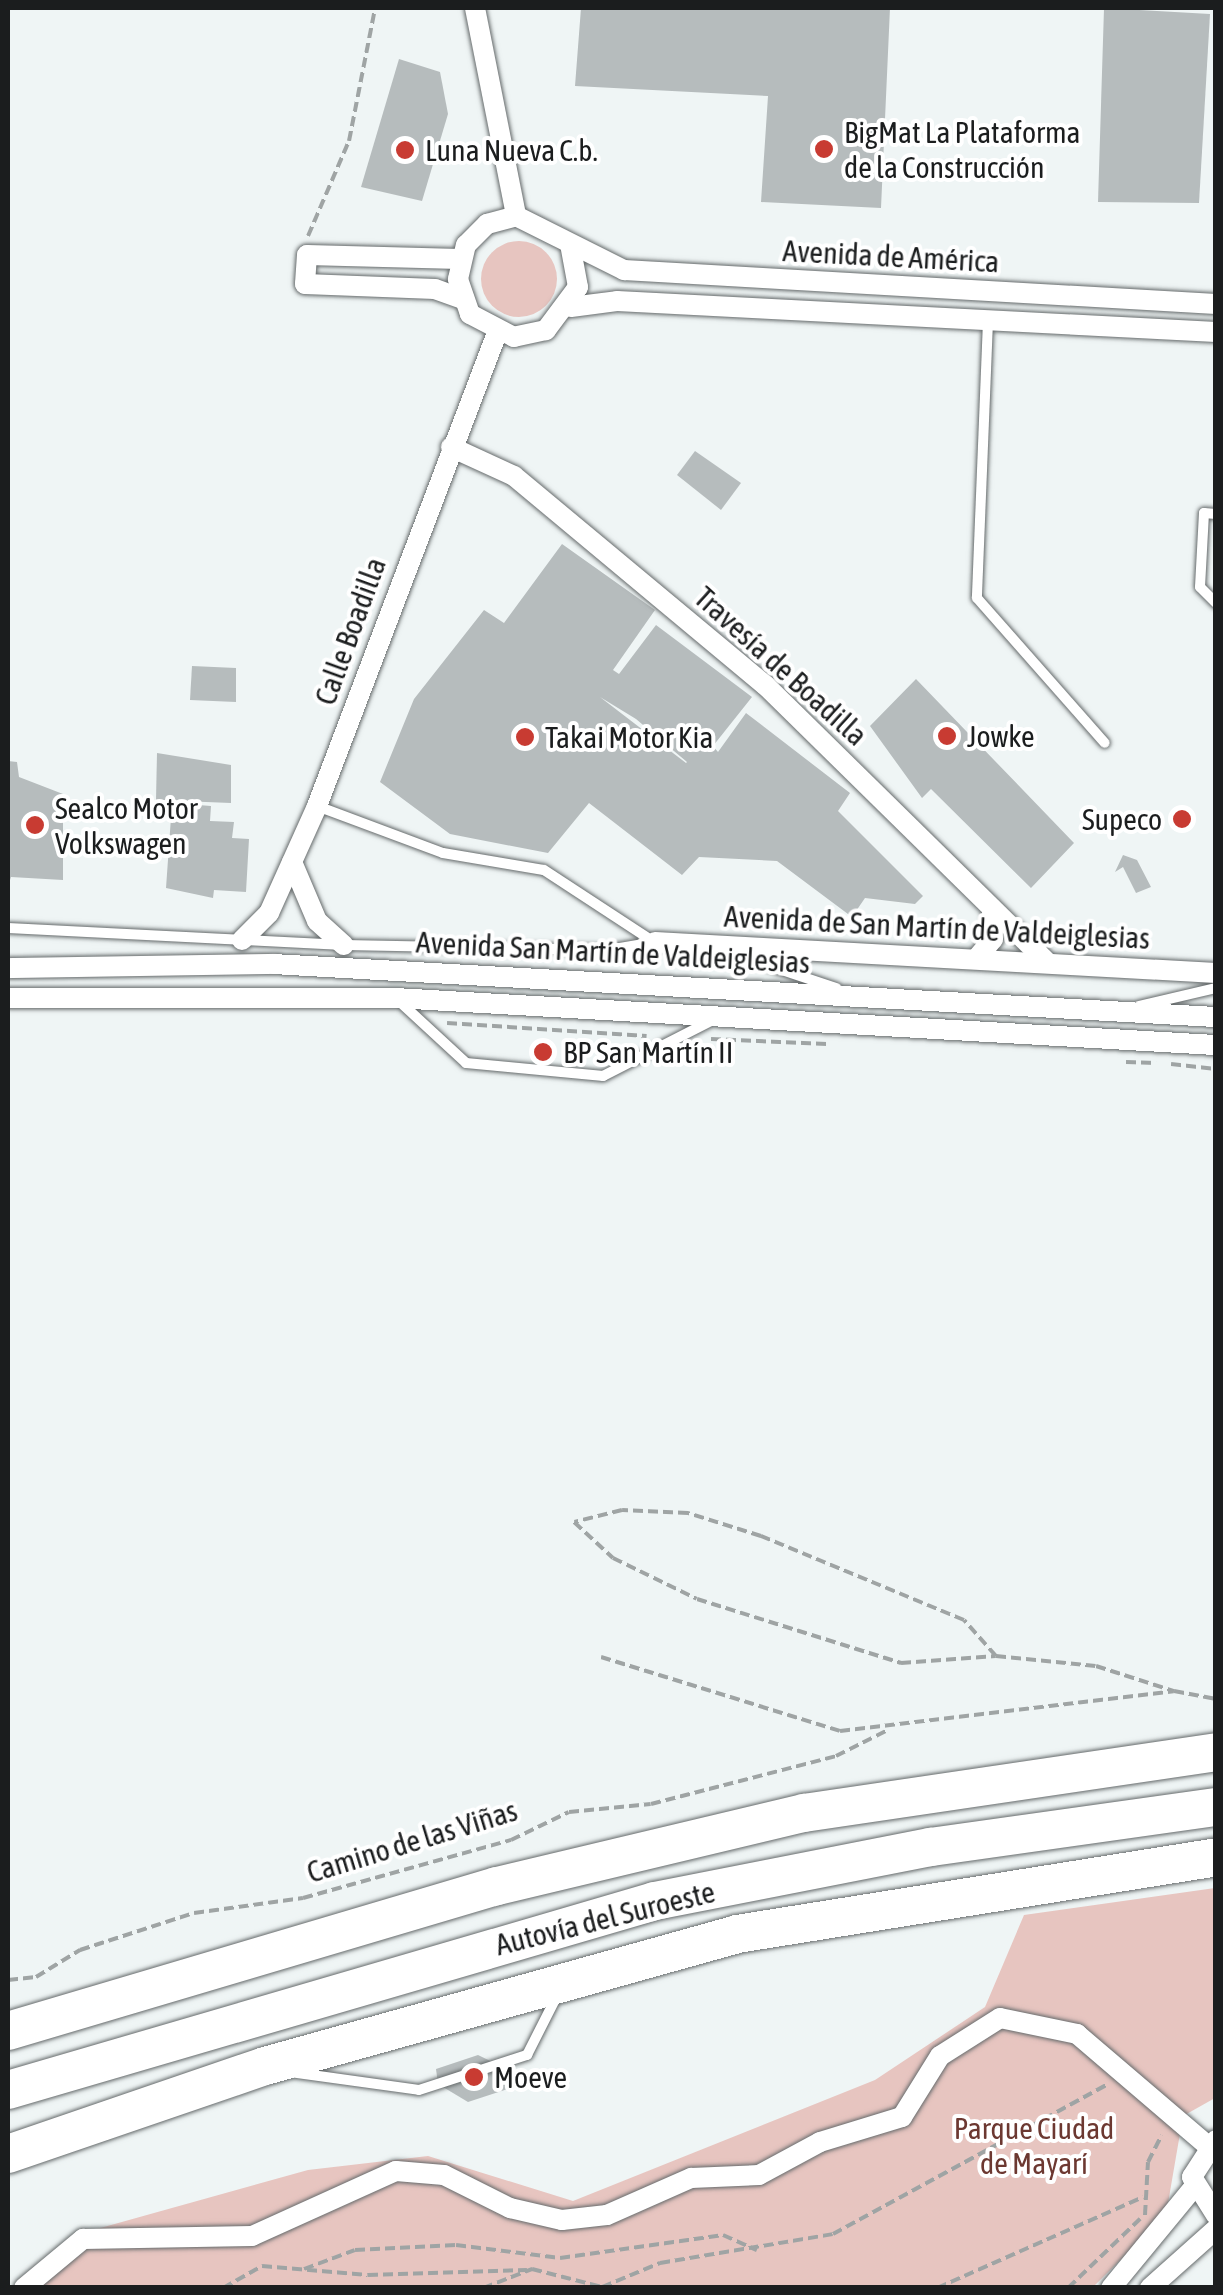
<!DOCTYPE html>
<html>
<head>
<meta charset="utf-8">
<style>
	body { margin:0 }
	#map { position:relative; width:1223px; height:2295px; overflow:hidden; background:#eff5f5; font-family:"Asap Condensed",sans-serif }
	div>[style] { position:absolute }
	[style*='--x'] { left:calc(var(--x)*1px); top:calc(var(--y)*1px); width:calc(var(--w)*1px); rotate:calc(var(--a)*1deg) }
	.green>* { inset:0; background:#e7c5c0 }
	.round { border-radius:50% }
	.building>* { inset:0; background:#b6bcbd }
	.path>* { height:4px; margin-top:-2px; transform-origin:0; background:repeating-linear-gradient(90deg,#9fa4a4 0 10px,transparent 0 15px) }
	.roads { filter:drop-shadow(0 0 2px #656a6b) drop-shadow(0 0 2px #656a6b) }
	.lane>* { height:10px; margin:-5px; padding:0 5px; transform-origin:5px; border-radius:5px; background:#fff }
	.street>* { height:20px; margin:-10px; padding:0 10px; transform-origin:10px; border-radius:10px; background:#fff }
	.highway>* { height:38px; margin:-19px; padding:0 19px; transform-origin:19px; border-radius:19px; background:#fff }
	.dots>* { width:28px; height:28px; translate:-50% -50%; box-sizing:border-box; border:5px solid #fff; border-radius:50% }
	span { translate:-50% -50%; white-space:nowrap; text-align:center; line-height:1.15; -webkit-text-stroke:8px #fff; paint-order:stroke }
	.poi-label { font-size:30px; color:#1b1d1e }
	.left { translate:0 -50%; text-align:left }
	.right { translate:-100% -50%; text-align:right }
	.street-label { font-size:30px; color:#1b1d1e }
	.park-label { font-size:30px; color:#6c3831 }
	.frame { position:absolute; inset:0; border:10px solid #1b1d1e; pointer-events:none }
</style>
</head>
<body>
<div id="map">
	<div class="green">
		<div class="round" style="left:481px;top:241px;width:76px;height:76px"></div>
		<div style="clip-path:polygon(1215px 1888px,1215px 2098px,1183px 2116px,1166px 2215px,1093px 2287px,16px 2288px,86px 2232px,308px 2170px,428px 2156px,573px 2201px,875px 2080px,985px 2007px,1024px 1915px)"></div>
	</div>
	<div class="building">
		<div style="clip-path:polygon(581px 8px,890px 8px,881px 208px,761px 202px,768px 96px,575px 86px)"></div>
		<div style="clip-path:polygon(1104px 8px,1210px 14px,1199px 203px,1098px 202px)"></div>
		<div style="clip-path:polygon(399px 59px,440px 72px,448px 114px,422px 201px,361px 187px)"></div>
		<div style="clip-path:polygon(695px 451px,741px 483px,721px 510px,677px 475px)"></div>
		<div style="clip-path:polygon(evenodd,562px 544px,655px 610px,613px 670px,619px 674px,656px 625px,752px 697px,713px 746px,718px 752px,746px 713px,850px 793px,838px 811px,923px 896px,915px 904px,865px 898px,852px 917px,777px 861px,699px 857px,682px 875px,589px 803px,548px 853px,450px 834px,380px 782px,414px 699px,484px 610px,504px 623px,562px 544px,600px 697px,636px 719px,687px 762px,686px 763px,600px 697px)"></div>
		<div style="clip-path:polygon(192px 666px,236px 668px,236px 702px,190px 700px)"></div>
		<div style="clip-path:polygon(916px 679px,1074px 843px,1031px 888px,931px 789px,922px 798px,870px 726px)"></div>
		<div style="clip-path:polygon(157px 753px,231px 765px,231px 803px,156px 800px)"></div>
		<div style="clip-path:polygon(8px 761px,17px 762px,19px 777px,63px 794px,63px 880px,11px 877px,8px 886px)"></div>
		<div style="clip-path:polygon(172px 803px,211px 806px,210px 821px,234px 822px,232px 838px,249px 839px,246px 892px,214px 890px,213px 898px,166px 888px)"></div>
		<div style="clip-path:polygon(1123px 855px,1137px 860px,1151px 887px,1136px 893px,1123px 867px,1115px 872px)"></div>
		<div style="clip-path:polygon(478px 2055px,509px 2070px,514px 2087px,468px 2102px,438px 2084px,436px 2069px)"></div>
	</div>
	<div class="path">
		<div style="--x:308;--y:236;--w:103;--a:-66.7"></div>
		<div style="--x:349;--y:141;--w:136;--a:-78.9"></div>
		<div style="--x:447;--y:1023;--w:200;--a:3.7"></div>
		<div style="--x:711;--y:1039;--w:116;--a:2.5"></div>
		<div style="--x:1126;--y:1062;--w:30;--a:2"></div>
		<div style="--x:1171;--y:1064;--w:45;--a:6.3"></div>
		<div style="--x:996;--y:1656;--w:48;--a:-131.6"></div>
		<div style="--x:964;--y:1620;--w:220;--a:-157.5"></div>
		<div style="--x:761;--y:1536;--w:77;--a:-162.5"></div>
		<div style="--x:688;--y:1513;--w:66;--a:-177.4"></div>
		<div style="--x:622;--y:1510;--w:49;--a:166"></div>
		<div style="--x:574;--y:1522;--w:53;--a:42.7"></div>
		<div style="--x:613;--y:1558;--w:93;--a:26"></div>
		<div style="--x:697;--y:1599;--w:214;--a:17.4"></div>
		<div style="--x:901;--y:1663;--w:95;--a:-4.2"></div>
		<div style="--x:996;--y:1656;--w:100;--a:5.7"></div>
		<div style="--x:1096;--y:1666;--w:82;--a:17.8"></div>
		<div style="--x:601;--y:1657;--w:250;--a:17.2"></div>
		<div style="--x:840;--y:1731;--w:336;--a:-6.8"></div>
		<div style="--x:1174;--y:1691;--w:43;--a:10.8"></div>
		<div style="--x:8;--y:1980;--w:28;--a:-6"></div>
		<div style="--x:36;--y:1977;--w:52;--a:-31.5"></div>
		<div style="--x:80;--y:1950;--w:120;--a:-18"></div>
		<div style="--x:194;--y:1913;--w:110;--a:-7.8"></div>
		<div style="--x:303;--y:1898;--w:216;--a:-15.6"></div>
		<div style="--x:511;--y:1840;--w:64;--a:-25.8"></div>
		<div style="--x:569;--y:1812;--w:82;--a:-5.6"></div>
		<div style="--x:651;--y:1804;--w:191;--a:-14.5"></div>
		<div style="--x:836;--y:1756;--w:58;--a:-26.6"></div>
		<div style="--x:1145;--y:2215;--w:53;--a:-86.8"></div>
		<div style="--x:1148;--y:2162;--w:30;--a:-63"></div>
		<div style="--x:304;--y:2269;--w:54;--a:-20.4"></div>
		<div style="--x:355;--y:2250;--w:101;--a:-2.8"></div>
		<div style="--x:456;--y:2245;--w:105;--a:7.1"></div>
		<div style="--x:560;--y:2258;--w:165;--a:-8"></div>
		<div style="--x:723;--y:2235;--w:37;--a:24"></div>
		<div style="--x:223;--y:2288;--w:45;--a:-29.4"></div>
		<div style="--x:262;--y:2266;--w:106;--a:4.9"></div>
		<div style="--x:368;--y:2275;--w:159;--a:-1.8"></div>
		<div style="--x:483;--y:2288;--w:53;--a:-21.2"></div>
		<div style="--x:532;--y:2269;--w:72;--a:14.4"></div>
		<div style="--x:602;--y:2287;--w:63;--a:-22.5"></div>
		<div style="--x:660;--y:2263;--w:175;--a:-9.5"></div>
		<div style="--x:833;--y:2234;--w:311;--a:-28.6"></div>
		<div style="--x:937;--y:2288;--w:225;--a:-23.8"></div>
		<div style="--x:1068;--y:2288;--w:100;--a:-43.8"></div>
	</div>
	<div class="roads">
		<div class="lane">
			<div style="--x:988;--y:321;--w:277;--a:92.3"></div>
			<div style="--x:977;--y:598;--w:193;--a:48.6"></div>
			<div style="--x:1216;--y:514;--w:12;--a:-175"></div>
			<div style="--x:1204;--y:513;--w:74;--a:93.1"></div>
			<div style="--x:1200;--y:587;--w:23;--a:45"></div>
			<div style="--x:317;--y:806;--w:134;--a:20.5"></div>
			<div style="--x:443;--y:853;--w:102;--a:9.6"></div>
			<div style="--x:544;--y:870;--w:131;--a:33.2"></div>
			<div style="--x:8;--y:928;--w:336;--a:2.9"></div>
			<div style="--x:344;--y:945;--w:264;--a:1.1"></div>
			<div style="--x:608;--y:950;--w:48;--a:-9.7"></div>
			<div style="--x:734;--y:954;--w:108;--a:18.4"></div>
			<div style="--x:400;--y:1002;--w:90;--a:42.7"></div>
			<div style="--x:466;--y:1063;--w:138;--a:5.4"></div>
			<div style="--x:603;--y:1076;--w:121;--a:-27"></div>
			<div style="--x:1139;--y:1006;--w:79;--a:-13.2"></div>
			<div style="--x:290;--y:2072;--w:130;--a:7.9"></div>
			<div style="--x:419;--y:2090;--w:114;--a:-18"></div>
			<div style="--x:527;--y:2055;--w:68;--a:-63.1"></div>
		</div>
		<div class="street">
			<div style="--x:475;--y:8;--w:212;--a:78.8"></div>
			<div style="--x:570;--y:244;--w:44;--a:79.5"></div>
			<div style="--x:578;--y:287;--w:54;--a:126.7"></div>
			<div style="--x:546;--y:330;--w:33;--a:168"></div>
			<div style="--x:514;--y:337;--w:50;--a:-152.4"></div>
			<div style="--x:470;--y:314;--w:37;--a:-109"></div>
			<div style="--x:458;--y:279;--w:35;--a:-77"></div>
			<div style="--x:466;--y:245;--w:30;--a:-45"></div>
			<div style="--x:487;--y:224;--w:30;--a:-15"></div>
			<div style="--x:516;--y:216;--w:121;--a:26.6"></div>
			<div style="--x:624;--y:270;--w:593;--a:3.29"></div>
			<div style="--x:460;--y:259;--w:153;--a:-178.5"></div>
			<div style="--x:307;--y:255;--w:29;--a:94"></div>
			<div style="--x:305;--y:284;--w:130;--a:2.2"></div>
			<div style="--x:435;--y:289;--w:29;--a:20"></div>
			<div style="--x:571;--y:307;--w:46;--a:-7.4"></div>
			<div style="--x:617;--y:301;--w:600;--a:2.96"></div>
			<div style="--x:451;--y:447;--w:69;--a:24.7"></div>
			<div style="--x:514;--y:476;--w:327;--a:39.8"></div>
			<div style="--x:765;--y:685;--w:394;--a:44.5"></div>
			<div style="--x:292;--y:862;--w:64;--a:67"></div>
			<div style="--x:317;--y:921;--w:36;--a:42"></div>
			<div style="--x:242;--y:940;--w:38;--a:-45"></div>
			<div style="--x:269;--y:913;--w:117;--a:-65.8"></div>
			<div style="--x:317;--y:806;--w:506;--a:-69.17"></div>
			<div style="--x:655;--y:942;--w:562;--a:3.16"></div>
			<div style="--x:977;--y:958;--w:25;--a:-50"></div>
			<div style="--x:993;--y:939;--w:30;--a:-92"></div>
			<div style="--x:8;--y:968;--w:265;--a:-0.9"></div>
			<div style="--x:273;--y:964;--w:944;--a:3.22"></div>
			<div style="--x:8;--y:998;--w:387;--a:0"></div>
			<div style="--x:395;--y:998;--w:822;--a:3.28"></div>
			<div style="--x:1216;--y:2140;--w:44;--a:123"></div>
			<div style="--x:1192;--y:2177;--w:45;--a:57.7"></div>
			<div style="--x:24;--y:2288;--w:77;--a:-39.7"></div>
			<div style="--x:83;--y:2239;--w:169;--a:-1"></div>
			<div style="--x:252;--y:2236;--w:158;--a:-24.3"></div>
			<div style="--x:396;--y:2171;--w:48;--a:4.8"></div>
			<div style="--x:444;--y:2175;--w:74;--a:26.6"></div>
			<div style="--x:510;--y:2208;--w:53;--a:13"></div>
			<div style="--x:562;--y:2220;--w:45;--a:-6.3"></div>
			<div style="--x:607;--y:2215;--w:92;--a:-23.8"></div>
			<div style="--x:691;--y:2178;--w:68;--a:-2.5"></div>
			<div style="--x:759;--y:2175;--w:69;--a:-28.4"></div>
			<div style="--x:820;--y:2142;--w:86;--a:-17"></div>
			<div style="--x:902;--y:2117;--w:72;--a:-58.1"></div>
			<div style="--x:940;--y:2056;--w:71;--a:-32.3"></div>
			<div style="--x:1000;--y:2018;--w:79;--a:11.7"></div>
			<div style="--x:1077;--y:2034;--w:171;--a:40.5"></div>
			<div style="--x:1111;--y:2288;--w:129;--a:-50.6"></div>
			<div style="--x:1150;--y:2288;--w:89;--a:-41.8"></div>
		</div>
		<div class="highway">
			<div style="--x:8;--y:2031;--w:510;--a:-16.52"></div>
			<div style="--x:497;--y:1886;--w:316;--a:-13.4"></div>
			<div style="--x:804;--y:1813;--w:416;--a:-8.4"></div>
			<div style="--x:8;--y:2090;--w:674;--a:-16.28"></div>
			<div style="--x:655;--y:1901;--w:281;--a:-11.1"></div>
			<div style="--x:931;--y:1847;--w:288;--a:-8"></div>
			<div style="--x:8;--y:2154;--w:272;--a:-18.9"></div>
			<div style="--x:265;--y:2066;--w:490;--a:-15.6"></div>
			<div style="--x:737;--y:1934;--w:485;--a:-9.1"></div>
		</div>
	</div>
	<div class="dots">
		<div style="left:824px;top:149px;background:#c83b32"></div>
		<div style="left:405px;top:150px;background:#c83b32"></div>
		<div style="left:947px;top:736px;background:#c83b32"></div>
		<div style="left:525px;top:737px;background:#c83b32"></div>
		<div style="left:1182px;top:819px;background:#c83b32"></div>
		<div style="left:35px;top:825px;background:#c83b32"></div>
		<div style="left:543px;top:1052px;background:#c83b32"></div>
		<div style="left:474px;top:2077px;background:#c83b32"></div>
	</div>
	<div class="poi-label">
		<span class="left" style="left:844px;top:149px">BigMat La Plataforma<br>de la Construcción</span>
		<span class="left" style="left:425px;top:150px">Luna Nueva C.b.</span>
		<span class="left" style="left:967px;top:736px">Jowke</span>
		<span class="left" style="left:545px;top:737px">Takai Motor Kia</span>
		<span class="left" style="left:55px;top:825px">Sealco Motor<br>Volkswagen</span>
		<span class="right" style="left:1162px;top:819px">Supeco</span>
		<span class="left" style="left:563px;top:1052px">BP San Martín II</span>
		<span class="left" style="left:494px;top:2077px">Moeve</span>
	</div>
	<div class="street-label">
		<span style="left:891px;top:256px;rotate:3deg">Avenida de América</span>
		<span style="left:350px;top:631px;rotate:-70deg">Calle Boadilla</span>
		<span style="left:781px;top:666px;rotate:42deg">Travesía de Boadilla</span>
		<span style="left:937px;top:927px;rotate:3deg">Avenida de San Martín de Valdeiglesias</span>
		<span style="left:613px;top:952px;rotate:3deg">Avenida San Martín de Valdeiglesias</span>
		<span style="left:412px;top:1841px;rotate:-17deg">Camino de las Viñas</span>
		<span style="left:605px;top:1918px;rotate:-14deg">Autovía del Suroeste</span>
	</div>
	<div class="park-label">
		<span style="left:1034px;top:2145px">Parque Ciudad<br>de Mayarí</span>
	</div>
	<div class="frame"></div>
</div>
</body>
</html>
